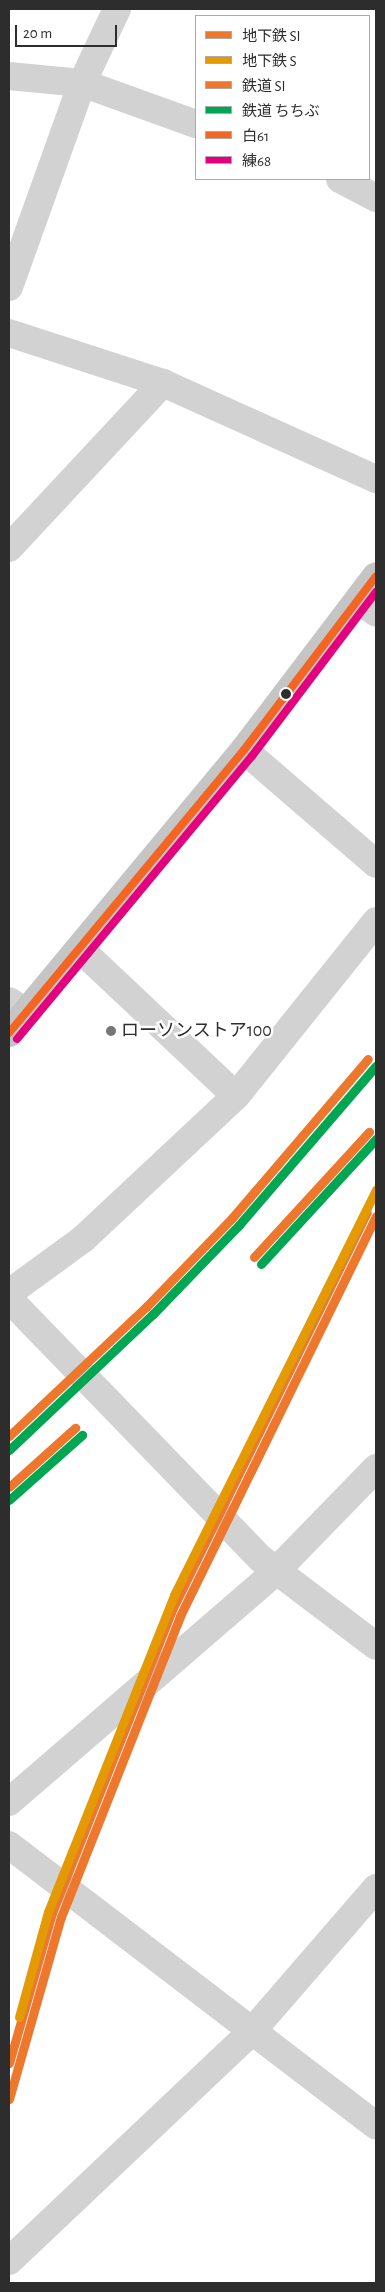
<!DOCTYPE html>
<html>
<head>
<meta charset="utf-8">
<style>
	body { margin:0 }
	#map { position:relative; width:385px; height:2292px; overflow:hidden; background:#fff; font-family:"Alegreya Sans","Noto Sans JP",sans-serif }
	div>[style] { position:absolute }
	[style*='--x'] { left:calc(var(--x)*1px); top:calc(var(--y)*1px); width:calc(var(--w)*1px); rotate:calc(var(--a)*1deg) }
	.minor>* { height:28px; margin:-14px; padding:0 14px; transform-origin:14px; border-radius:14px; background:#d2d2d2 }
	.major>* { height:28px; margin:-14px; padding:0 14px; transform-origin:14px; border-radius:14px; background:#c5c5c5 }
	.bus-1>* { height:8px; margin:-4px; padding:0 4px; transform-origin:4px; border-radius:4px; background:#f26522 }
	.bus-2>* { height:8px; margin:-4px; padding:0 4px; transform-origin:4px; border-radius:4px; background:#e5007d }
	.rail-1>* { height:9px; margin:-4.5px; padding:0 4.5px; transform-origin:4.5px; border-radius:4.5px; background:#ed772d }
	.rail-2>* { height:9px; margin:-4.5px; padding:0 4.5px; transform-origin:4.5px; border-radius:4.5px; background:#00a651 }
	.metro-1>* { height:9px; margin:-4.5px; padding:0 4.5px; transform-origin:4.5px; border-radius:4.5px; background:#ed772d }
	.metro-2>* { height:9px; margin:-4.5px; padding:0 4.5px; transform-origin:4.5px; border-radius:4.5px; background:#e39a04 }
	.dots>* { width:14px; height:14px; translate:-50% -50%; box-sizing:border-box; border:2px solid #fff; border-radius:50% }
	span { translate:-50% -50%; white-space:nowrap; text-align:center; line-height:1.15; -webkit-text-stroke:5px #fff; paint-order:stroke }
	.poi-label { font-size:18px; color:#2d2d2d }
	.left { translate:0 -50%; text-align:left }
	.frame { position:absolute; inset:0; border:10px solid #2d2d2d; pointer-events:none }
	.legend { position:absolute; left:195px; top:15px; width:175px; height:165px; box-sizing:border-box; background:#fff; border:1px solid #ababab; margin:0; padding:6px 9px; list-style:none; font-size:15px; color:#2d2d2d }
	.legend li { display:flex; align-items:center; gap:10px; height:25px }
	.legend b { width:25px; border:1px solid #ababab }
	.scale { position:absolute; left:15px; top:25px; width:102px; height:22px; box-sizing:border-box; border:2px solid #2d2d2d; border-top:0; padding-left:6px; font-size:15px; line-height:18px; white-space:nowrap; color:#2d2d2d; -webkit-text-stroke:4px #fff; paint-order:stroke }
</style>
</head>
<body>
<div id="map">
	<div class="minor">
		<div style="--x:9;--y:76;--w:73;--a:5.5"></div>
		<div style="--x:82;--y:83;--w:121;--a:19.8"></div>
		<div style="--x:340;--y:179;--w:41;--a:27.8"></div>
		<div style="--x:9;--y:287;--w:217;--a:-70.3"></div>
		<div style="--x:82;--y:83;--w:82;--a:-64.7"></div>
		<div style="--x:9;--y:333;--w:162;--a:18"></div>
		<div style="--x:163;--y:383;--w:234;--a:24.3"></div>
		<div style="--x:9;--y:548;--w:226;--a:-47"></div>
		<div style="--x:359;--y:600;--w:21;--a:37"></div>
		<div style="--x:244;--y:750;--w:174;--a:40.8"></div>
		<div style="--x:80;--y:949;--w:214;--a:43.3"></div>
		<div style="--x:9;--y:1001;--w:21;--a:35"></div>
		<div style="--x:9;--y:1293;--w:92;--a:-36.1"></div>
		<div style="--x:83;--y:1239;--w:209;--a:-43.1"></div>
		<div style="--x:236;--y:1096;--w:224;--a:-51.3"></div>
		<div style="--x:9;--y:1299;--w:362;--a:45.9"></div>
		<div style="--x:261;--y:1559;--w:144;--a:37.1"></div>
		<div style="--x:9;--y:1802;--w:352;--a:-40.8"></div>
		<div style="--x:275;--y:1572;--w:145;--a:-45.8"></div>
		<div style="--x:9;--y:1845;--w:462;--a:37.4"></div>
		<div style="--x:9;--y:2261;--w:336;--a:-43.4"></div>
		<div style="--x:253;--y:2030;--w:188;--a:-49.1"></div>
	</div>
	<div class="major">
		<div style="--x:9;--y:1033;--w:368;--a:-50.3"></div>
		<div style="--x:244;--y:750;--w:218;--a:-52.8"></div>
	</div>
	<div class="bus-1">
		<div style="--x:9;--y:1033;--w:368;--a:-50.3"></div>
		<div style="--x:244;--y:750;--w:218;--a:-52.8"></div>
	</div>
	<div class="bus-2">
		<div style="--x:17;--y:1039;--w:368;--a:-50.3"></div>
		<div style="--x:252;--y:756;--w:206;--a:-52.9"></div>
	</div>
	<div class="rail-1">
		<div style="--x:254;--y:1257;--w:170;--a:-47.4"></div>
		<div style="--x:9;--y:1436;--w:188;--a:-43.3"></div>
		<div style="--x:146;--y:1307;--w:124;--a:-46"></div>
		<div style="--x:232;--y:1218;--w:209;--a:-49.5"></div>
		<div style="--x:9;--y:1487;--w:89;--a:-41.8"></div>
		<div style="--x:9;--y:2063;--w:156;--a:-74"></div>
		<div style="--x:52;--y:1913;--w:324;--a:-68.4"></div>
		<div style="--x:171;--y:1612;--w:445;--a:-63.9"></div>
	</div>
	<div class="rail-2">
		<div style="--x:261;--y:1264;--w:170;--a:-47.4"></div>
		<div style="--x:9;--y:1450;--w:198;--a:-43.4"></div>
		<div style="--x:153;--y:1314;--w:124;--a:-46"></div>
		<div style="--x:239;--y:1225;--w:210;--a:-49.3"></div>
		<div style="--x:9;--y:1500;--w:98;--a:-41.7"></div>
	</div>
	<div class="metro-1">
		<div style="--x:9;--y:2099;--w:189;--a:-74.1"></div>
		<div style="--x:61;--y:1917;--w:324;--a:-68.4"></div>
		<div style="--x:180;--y:1616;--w:445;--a:-63.9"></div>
	</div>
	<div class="metro-2">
		<div style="--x:19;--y:2017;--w:109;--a:-74.6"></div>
		<div style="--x:48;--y:1912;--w:341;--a:-68.3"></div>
		<div style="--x:174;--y:1595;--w:453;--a:-63.5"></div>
	</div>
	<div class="dots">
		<div style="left:286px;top:694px;background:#2d2d2d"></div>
		<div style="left:111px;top:1031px;background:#767676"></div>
	</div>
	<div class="poi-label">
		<span class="left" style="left:121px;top:1031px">ローソンストア100</span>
	</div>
	<div class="frame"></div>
	<ul class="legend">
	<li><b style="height:6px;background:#ed772d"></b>地下鉄 SI</li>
	<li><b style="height:6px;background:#e39a04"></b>地下鉄 S</li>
	<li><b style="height:6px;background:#ed772d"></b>鉄道 SI</li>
	<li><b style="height:6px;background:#00a651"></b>鉄道 ちちぶ</li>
	<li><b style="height:6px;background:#f26522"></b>白61</li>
	<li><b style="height:6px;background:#e5007d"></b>練68</li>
	</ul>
	<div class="scale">20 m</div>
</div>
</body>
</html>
